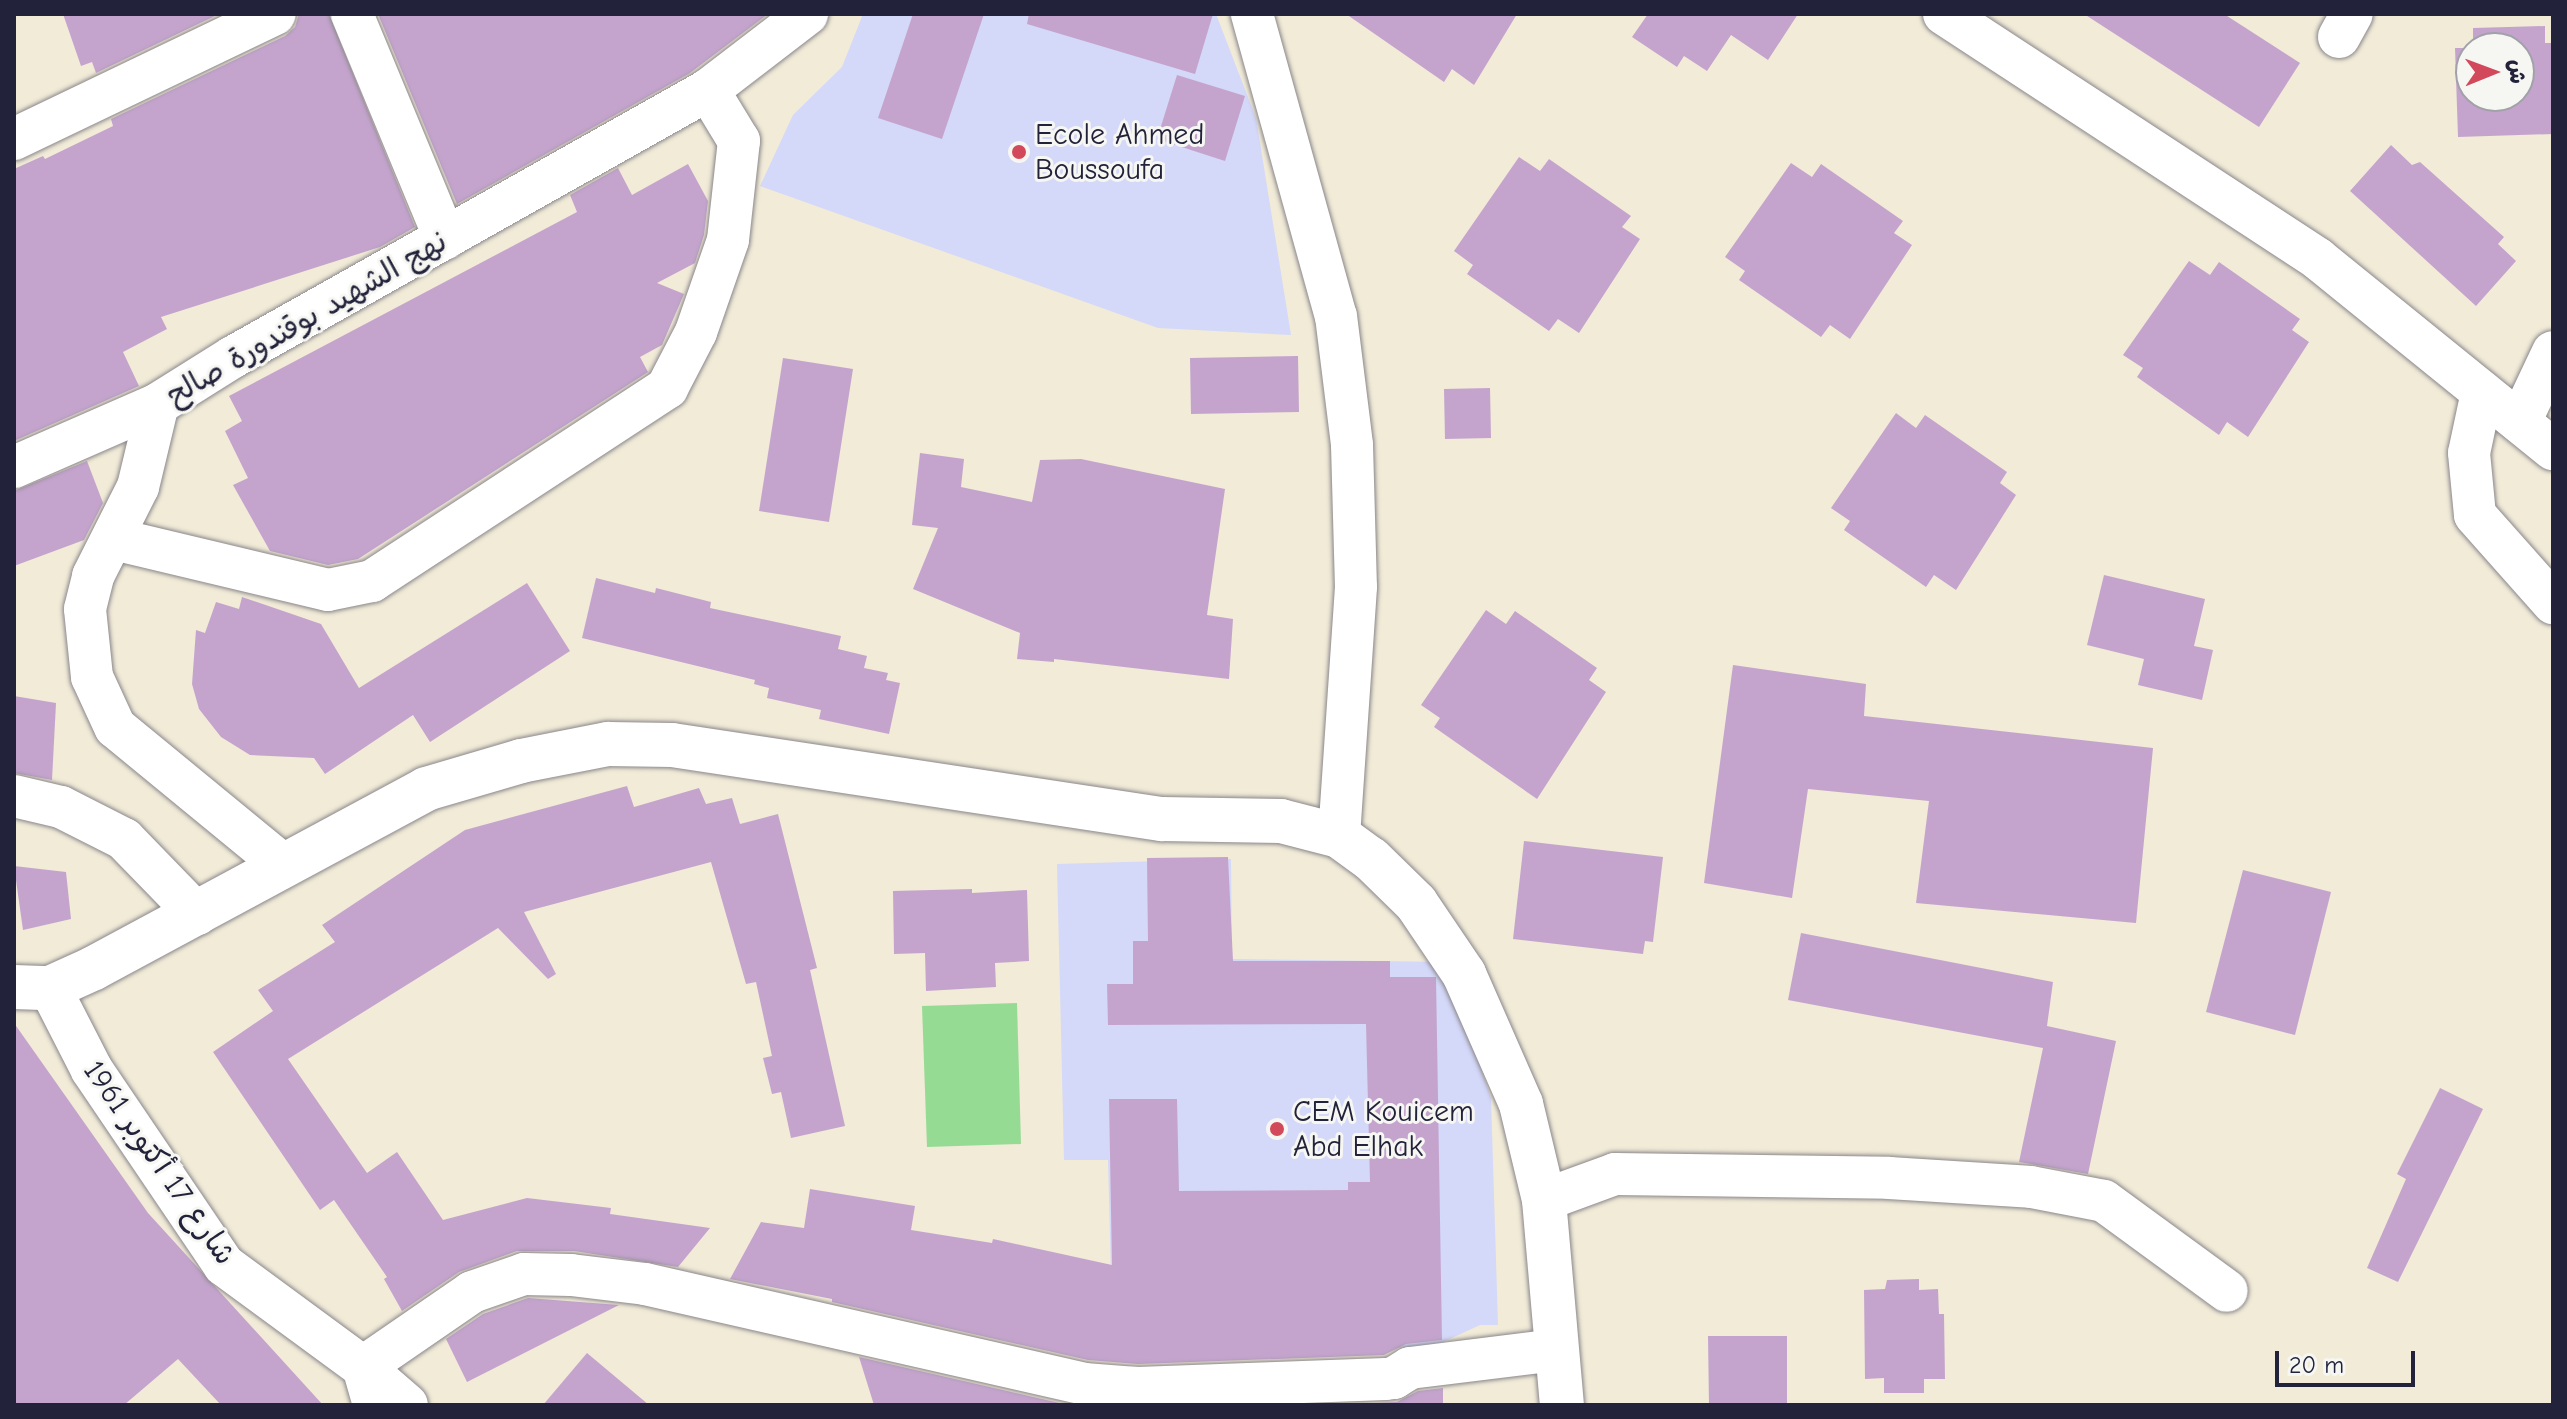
<!DOCTYPE html>
<html>
<head>
<meta charset="utf-8">
<style>
	body { margin:0 }
	#map { position:relative; width:2567px; height:1419px; overflow:hidden; background:#f1ebd8; font-family:"Comic Neue","Playpen Sans Arabic",sans-serif }
	div>[style] { position:absolute }
	[style*='--x'] { left:calc(var(--x)*1px); top:calc(var(--y)*1px); width:calc(var(--w)*1px); rotate:calc(var(--a)*1deg) }
	.built>* { inset:0; background:#d4d8f9 }
	.green>* { inset:0; background:#96db94 }
	.building>* { inset:0; background:#c4a4cd }
	.roads { filter:drop-shadow(0 0 2px #8a868a) drop-shadow(0 0 2px #8a868a) }
	.minor>* { height:42px; margin:-21px; padding:0 21px; transform-origin:21px; border-radius:21px; background:#fff }
	.secondary>* { height:44px; margin:-22px; padding:0 22px; transform-origin:22px; border-radius:22px; background:#fff }
	.dots>* { width:22px; height:22px; translate:-50% -50%; box-sizing:border-box; border:4px solid #f6f6f2; border-radius:50% }
	span { translate:-50% -50%; white-space:nowrap; text-align:center; line-height:1.15; -webkit-text-stroke:6px #f6f6f2; paint-order:stroke }
	.poi-label { font-size:30px; color:#22223b }
	.left { translate:0 -50%; text-align:left }
	.street-label { font-size:30px; color:#22223b }
	.frame { position:absolute; inset:0; border:16px solid #22223b; pointer-events:none }
	.north { position:absolute; left:2455px; top:32px; width:80px; height:80px; box-sizing:border-box; background:#f6f6f2; border:2px solid #a1a1a9; border-radius:50%; rotate:89deg; font-size:22px; font-weight:700; line-height:32px; text-align:center; color:#22223b }
	.north::after { content:''; display:block; margin:auto; width:28px; height:36px; background:#d1495b; clip-path:polygon(50% 0,100% 100%,50% 72%,0 100%) }
	.scale { position:absolute; left:2275px; top:1351px; width:140px; height:36px; box-sizing:border-box; border:4px solid #22223b; border-top:0; padding-left:10px; font-size:24px; line-height:28px; white-space:nowrap; color:#22223b; -webkit-text-stroke:6px #f6f6f2; paint-order:stroke }
</style>
</head>
<body>
<div id="map">
	<div class="built">
		<div style="clip-path:polygon(863px 14px,1216px 14px,1256px 118px,1291px 335px,1158px 328px,760px 186px,793px 115px,842px 67px)"></div>
		<div style="clip-path:polygon(1231px 859px,1232px 959px,1445px 962px,1491px 1098px,1498px 1325px,1480px 1325px,1430px 1348px,1113px 1349px,1108px 1160px,1064px 1160px,1057px 864px)"></div>
	</div>
	<div class="green">
		<div style="clip-path:polygon(1017px 1003px,1021px 1144px,927px 1147px,922px 1006px)"></div>
	</div>
	<div class="building">
		<div style="clip-path:polygon(63px 14px,219px 14px,96px 73px,92px 62px,81px 66px)"></div>
		<div style="clip-path:polygon(299px 14px,329px 14px,415px 227px,380px 247px,161px 317px,167px 329px,123px 352px,139px 386px,14px 441px,14px 169px,43px 156px,45px 159px,113px 126px,111px 119px,285px 36px,295px 27px)"></div>
		<div style="clip-path:polygon(378px 14px,768px 14px,690px 73px,457px 204px)"></div>
		<div style="clip-path:polygon(913px 14px,984px 14px,942px 139px,878px 118px)"></div>
		<div style="clip-path:polygon(1029px 14px,1213px 14px,1195px 74px,1027px 24px)"></div>
		<div style="clip-path:polygon(1346px 14px,1517px 14px,1474px 85px,1452px 69px,1444px 82px)"></div>
		<div style="clip-path:polygon(1648px 14px,1798px 14px,1768px 60px,1731px 35px,1707px 71px,1684px 56px,1677px 67px,1632px 37px)"></div>
		<div style="clip-path:polygon(2084px 14px,2224px 14px,2300px 63px,2259px 127px)"></div>
		<div style="clip-path:polygon(evenodd,2545px 26px,2545px 43px,2553px 43px,2553px 134px,2458px 137px,2455px 48px,2473px 48px,2473px 28px,2545px 26px,2471px 48px,2519px 48px,2519px 96px,2471px 96px,2471px 48px)"></div>
		<div style="clip-path:polygon(1177px 75px,1245px 96px,1225px 161px,1157px 139px)"></div>
		<div style="clip-path:polygon(2391px 145px,2412px 165px,2420px 162px,2504px 237px,2498px 244px,2516px 261px,2476px 306px,2350px 191px)"></div>
		<div style="clip-path:polygon(1519px 157px,1540px 171px,1549px 159px,1631px 216px,1622px 227px,1640px 239px,1579px 333px,1558px 319px,1549px 331px,1467px 274px,1473px 265px,1454px 251px)"></div>
		<div style="clip-path:polygon(1791px 163px,1812px 177px,1821px 164px,1903px 221px,1894px 233px,1912px 245px,1850px 339px,1830px 325px,1821px 337px,1739px 280px,1745px 271px,1725px 257px)"></div>
		<div style="clip-path:polygon(688px 164px,708px 201px,704px 235px,695px 263px,657px 283px,684px 294px,662px 345px,640px 357px,648px 372px,358px 559px,328px 565px,270px 551px,233px 485px,248px 478px,225px 431px,242px 421px,229px 396px,577px 212px,570px 195px,618px 168px,632px 195px)"></div>
		<div style="clip-path:polygon(2189px 261px,2210px 275px,2219px 262px,2300px 319px,2292px 330px,2309px 342px,2248px 437px,2227px 422px,2219px 435px,2137px 377px,2143px 368px,2123px 355px)"></div>
		<div style="clip-path:polygon(1298px 356px,1299px 412px,1191px 414px,1190px 358px)"></div>
		<div style="clip-path:polygon(783px 358px,853px 369px,829px 522px,759px 511px)"></div>
		<div style="clip-path:polygon(1490px 388px,1491px 438px,1445px 439px,1444px 389px)"></div>
		<div style="clip-path:polygon(1896px 413px,1916px 428px,1925px 415px,2007px 472px,2000px 483px,2016px 495px,1956px 590px,1934px 575px,1926px 587px,1844px 530px,1850px 521px,1831px 508px)"></div>
		<div style="clip-path:polygon(920px 453px,964px 459px,961px 487px,1032px 502px,1040px 460px,1081px 459px,1225px 489px,1207px 615px,1233px 619px,1229px 679px,1054px 659px,1054px 662px,1017px 659px,1020px 633px,913px 589px,938px 528px,912px 525px)"></div>
		<div style="clip-path:polygon(87px 461px,103px 503px,84px 540px,14px 566px,14px 491px)"></div>
		<div style="clip-path:polygon(2104px 575px,2205px 599px,2194px 646px,2213px 650px,2202px 700px,2138px 685px,2144px 659px,2087px 645px)"></div>
		<div style="clip-path:polygon(596px 578px,655px 593px,656px 588px,711px 602px,710px 608px,841px 636px,838px 649px,867px 656px,864px 668px,888px 673px,886px 680px,900px 683px,889px 734px,819px 719px,821px 710px,767px 698px,769px 688px,754px 684px,755px 680px,582px 638px)"></div>
		<div style="clip-path:polygon(527px 583px,570px 651px,430px 742px,413px 715px,325px 774px,314px 758px,250px 755px,221px 737px,199px 709px,192px 684px,196px 630px,205px 633px,216px 602px,239px 609px,242px 597px,321px 624px,359px 688px)"></div>
		<div style="clip-path:polygon(1486px 610px,1506px 624px,1515px 611px,1597px 668px,1589px 680px,1606px 692px,1537px 799px,1434px 727px,1440px 718px,1421px 705px)"></div>
		<div style="clip-path:polygon(1733px 665px,1866px 684px,1864px 716px,2153px 748px,2136px 923px,1916px 903px,1929px 801px,1808px 789px,1792px 898px,1704px 883px)"></div>
		<div style="clip-path:polygon(14px 696px,56px 703px,52px 780px,14px 773px)"></div>
		<div style="clip-path:polygon(627px 786px,634px 807px,699px 788px,706px 804px,732px 798px,740px 824px,778px 814px,817px 968px,810px 970px,845px 1126px,791px 1138px,781px 1092px,772px 1094px,763px 1058px,772px 1056px,756px 982px,746px 984px,711px 862px,524px 912px,556px 974px,548px 979px,498px 928px,288px 1059px,367px 1173px,397px 1152px,443px 1220px,527px 1198px,611px 1208px,610px 1214px,710px 1228px,678px 1267px,574px 1251px,517px 1251px,459px 1272px,402px 1311px,384px 1279px,387px 1277px,334px 1200px,320px 1210px,213px 1052px,273px 1011px,258px 990px,335px 942px,322px 925px,465px 830px)"></div>
		<div style="clip-path:polygon(1524px 841px,1663px 857px,1653px 942px,1645px 941px,1643px 954px,1513px 939px)"></div>
		<div style="clip-path:polygon(1228px 857px,1233px 961px,1390px 961px,1390px 977px,1436px 977px,1442px 1340px,1406px 1344px,1384px 1355px,1138px 1364px,1088px 1360px,832px 1302px,832px 1299px,730px 1279px,761px 1222px,804px 1228px,810px 1189px,915px 1206px,911px 1230px,992px 1243px,993px 1239px,1112px 1265px,1109px 1099px,1177px 1099px,1179px 1191px,1348px 1190px,1348px 1182px,1370px 1182px,1366px 1024px,1108px 1025px,1107px 984px,1133px 984px,1133px 941px,1148px 941px,1147px 858px)"></div>
		<div style="clip-path:polygon(14px 866px,66px 872px,71px 919px,23px 930px)"></div>
		<div style="clip-path:polygon(2243px 870px,2331px 892px,2295px 1035px,2206px 1012px)"></div>
		<div style="clip-path:polygon(972px 889px,972px 893px,1027px 890px,1029px 961px,995px 963px,996px 987px,926px 991px,925px 953px,894px 954px,893px 891px)"></div>
		<div style="clip-path:polygon(1801px 933px,2053px 982px,2047px 1026px,2116px 1041px,2088px 1174px,2019px 1162px,2043px 1048px,1788px 1000px)"></div>
		<div style="clip-path:polygon(14px 1023px,148px 1213px,323px 1405px,221px 1405px,178px 1359px,124px 1405px,14px 1405px)"></div>
		<div style="clip-path:polygon(2440px 1088px,2483px 1109px,2398px 1282px,2367px 1268px,2406px 1179px,2397px 1174px)"></div>
		<div style="clip-path:polygon(1919px 1279px,1919px 1290px,1938px 1289px,1939px 1314px,1944px 1314px,1945px 1379px,1924px 1379px,1924px 1393px,1884px 1393px,1884px 1378px,1865px 1379px,1864px 1290px,1885px 1289px,1887px 1280px)"></div>
		<div style="clip-path:polygon(528px 1298px,619px 1305px,467px 1382px,446px 1339px,483px 1314px)"></div>
		<div style="clip-path:polygon(1708px 1336px,1787px 1336px,1787px 1405px,1709px 1405px)"></div>
		<div style="clip-path:polygon(587px 1353px,649px 1405px,543px 1405px)"></div>
		<div style="clip-path:polygon(859px 1357px,1068px 1405px,874px 1405px)"></div>
		<div style="clip-path:polygon(1443px 1388px,1443px 1405px,1331px 1405px,1397px 1402px,1418px 1391px)"></div>
	</div>
	<div class="roads">
		<div class="minor">
			<div style="--x:352;--y:14;--w:243;--a:67.5"></div>
			<div style="--x:1252;--y:14;--w:313;--a:74.5"></div>
			<div style="--x:1336;--y:316;--w:130;--a:82.9"></div>
			<div style="--x:1352;--y:445;--w:142;--a:88.4"></div>
			<div style="--x:1356;--y:587;--w:250;--a:93.9"></div>
			<div style="--x:1944;--y:14;--w:447;--a:33.2"></div>
			<div style="--x:2318;--y:259;--w:302;--a:39"></div>
			<div style="--x:2339;--y:37;--w:26;--a:-61"></div>
			<div style="--x:14;--y:139;--w:289;--a:-25.6"></div>
			<div style="--x:2482;--y:392;--w:62;--a:102"></div>
			<div style="--x:2469;--y:453;--w:62;--a:84.5"></div>
			<div style="--x:2475;--y:515;--w:118;--a:48.4"></div>
			<div style="--x:2520;--y:422;--w:77;--a:-64.8"></div>
			<div style="--x:14;--y:467;--w:157;--a:-23.6"></div>
			<div style="--x:114;--y:539;--w:220;--a:13.4"></div>
			<div style="--x:328;--y:590;--w:45;--a:-11.6"></div>
			<div style="--x:372;--y:581;--w:353;--a:-33.2"></div>
			<div style="--x:667;--y:388;--w:63;--a:-62.6"></div>
			<div style="--x:696;--y:332;--w:97;--a:-70.8"></div>
			<div style="--x:728;--y:240;--w:100;--a:-83.7"></div>
			<div style="--x:739;--y:141;--w:60;--a:-121.3"></div>
			<div style="--x:14;--y:796;--w:48;--a:13.2"></div>
			<div style="--x:61;--y:807;--w:71;--a:26.9"></div>
			<div style="--x:124;--y:839;--w:105;--a:45.8"></div>
			<div style="--x:283;--y:865;--w:217;--a:-140.6"></div>
			<div style="--x:115;--y:727;--w:55;--a:-114.7"></div>
			<div style="--x:92;--y:677;--w:68;--a:-95.9"></div>
			<div style="--x:85;--y:609;--w:34;--a:-76"></div>
			<div style="--x:93;--y:576;--w:100;--a:-63.2"></div>
			<div style="--x:138;--y:487;--w:85;--a:-76.5"></div>
			<div style="--x:158;--y:404;--w:89;--a:-32.1"></div>
			<div style="--x:233;--y:357;--w:545;--a:-29.34"></div>
			<div style="--x:708;--y:90;--w:125;--a:-37.5"></div>
			<div style="--x:50;--y:988;--w:92;--a:62.9"></div>
			<div style="--x:92;--y:1070;--w:235;--a:55.9"></div>
			<div style="--x:224;--y:1265;--w:172;--a:36.3"></div>
			<div style="--x:363;--y:1367;--w:58;--a:40.8"></div>
			<div style="--x:1544;--y:1200;--w:76;--a:-20.1"></div>
			<div style="--x:1615;--y:1174;--w:274;--a:0.8"></div>
			<div style="--x:1889;--y:1178;--w:142;--a:3.6"></div>
			<div style="--x:2031;--y:1187;--w:74;--a:10.9"></div>
			<div style="--x:2104;--y:1201;--w:152;--a:36.2"></div>
			<div style="--x:374;--y:1405;--w:40;--a:-106"></div>
			<div style="--x:363;--y:1367;--w:132;--a:-34.5"></div>
			<div style="--x:472;--y:1292;--w:55;--a:-19.1"></div>
			<div style="--x:524;--y:1274;--w:47;--a:1.2"></div>
			<div style="--x:571;--y:1275;--w:75;--a:6.9"></div>
			<div style="--x:645;--y:1284;--w:450;--a:12.8"></div>
			<div style="--x:1084;--y:1384;--w:54;--a:4.2"></div>
			<div style="--x:1138;--y:1388;--w:248;--a:-2.1"></div>
			<div style="--x:1386;--y:1379;--w:8;--a:-7"></div>
			<div style="--x:1394;--y:1378;--w:19;--a:-32"></div>
			<div style="--x:1410;--y:1368;--w:148;--a:-7"></div>
		</div>
		<div class="secondary">
			<div style="--x:14;--y:987;--w:36;--a:2"></div>
			<div style="--x:50;--y:988;--w:48;--a:-24.4"></div>
			<div style="--x:94;--y:968;--w:377;--a:-28.3"></div>
			<div style="--x:426;--y:789;--w:99;--a:-16.4"></div>
			<div style="--x:521;--y:761;--w:89;--a:-11.1"></div>
			<div style="--x:608;--y:744;--w:64;--a:0.9"></div>
			<div style="--x:672;--y:745;--w:496;--a:8.6"></div>
			<div style="--x:1162;--y:819;--w:119;--a:1"></div>
			<div style="--x:1281;--y:821;--w:60;--a:14.5"></div>
			<div style="--x:1339;--y:836;--w:39;--a:36"></div>
			<div style="--x:1371;--y:859;--w:63;--a:44.4"></div>
			<div style="--x:1416;--y:903;--w:86;--a:55.9"></div>
			<div style="--x:1464;--y:974;--w:142;--a:66.3"></div>
			<div style="--x:1521;--y:1104;--w:99;--a:76.5"></div>
			<div style="--x:1544;--y:1200;--w:206;--a:85"></div>
		</div>
	</div>
	<div class="dots">
		<div style="left:1019px;top:152px;background:#d1495b"></div>
		<div style="left:1277px;top:1129px;background:#d1495b"></div>
	</div>
	<div class="poi-label">
		<span class="left" style="left:1035px;top:152px">Ecole Ahmed<br>Boussoufa</span>
		<span class="left" style="left:1293px;top:1129px">CEM Kouicem<br>Abd Elhak</span>
	</div>
	<div class="street-label">
		<span style="left:307px;top:319px;rotate:-30deg">نهج الشهيد بوقندورة صالح</span>
		<span style="left:159px;top:1163px;rotate:55deg">شارع 17 أكتوبر 1961</span>
	</div>
	<div class="frame"></div>
	<div class="north">ش</div>
	<div class="scale">20 m</div>
</div>
</body>
</html>
